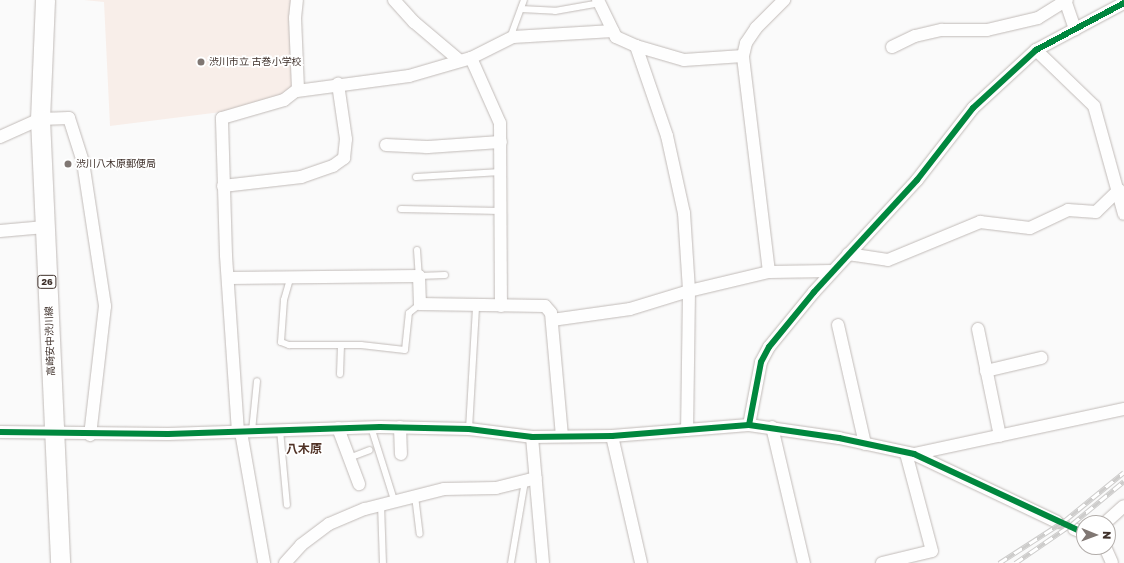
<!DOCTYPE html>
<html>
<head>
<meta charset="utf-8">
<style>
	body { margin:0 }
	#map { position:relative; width:1124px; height:563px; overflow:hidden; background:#fafafa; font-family:"Golos Text","Noto Sans JP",sans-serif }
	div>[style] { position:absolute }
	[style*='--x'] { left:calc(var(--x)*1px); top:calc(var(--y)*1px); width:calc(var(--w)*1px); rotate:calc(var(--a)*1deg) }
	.built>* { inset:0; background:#f8eee9 }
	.street-tunnel>* { height:12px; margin-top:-6px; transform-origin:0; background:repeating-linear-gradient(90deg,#d5d2d1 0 12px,transparent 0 18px) }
	.roads { filter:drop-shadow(0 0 1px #c1bbb8) drop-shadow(0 0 1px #c1bbb8) }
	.lane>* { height:6px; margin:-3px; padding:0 3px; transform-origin:3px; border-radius:3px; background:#fefefe }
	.street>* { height:12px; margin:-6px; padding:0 6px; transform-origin:6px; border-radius:6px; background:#fefefe }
	.primary>* { height:19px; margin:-9.5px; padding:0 9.5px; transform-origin:9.5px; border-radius:9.5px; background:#fefefe }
	.rail>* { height:4.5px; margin-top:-2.25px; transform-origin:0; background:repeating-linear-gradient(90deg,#fff 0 9px,#cdcccb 0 18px); box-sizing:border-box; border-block:1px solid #cdcccb }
	.cycleway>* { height:6px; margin:-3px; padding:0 3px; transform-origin:3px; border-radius:3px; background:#00873e }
	.dots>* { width:11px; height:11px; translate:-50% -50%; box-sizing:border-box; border:2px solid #fff; border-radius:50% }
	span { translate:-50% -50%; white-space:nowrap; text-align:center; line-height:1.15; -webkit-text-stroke:3.5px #fff; paint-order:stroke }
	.shield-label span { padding:1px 3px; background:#fff; border:1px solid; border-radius:3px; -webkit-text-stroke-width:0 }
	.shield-label { font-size:9px; color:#3f312b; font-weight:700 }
	.poi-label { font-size:10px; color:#3f312b }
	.left { translate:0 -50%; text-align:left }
	.street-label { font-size:10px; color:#3f312b }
	.quarter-label { font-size:12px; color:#503226; font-weight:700 }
	.north { position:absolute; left:1076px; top:515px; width:40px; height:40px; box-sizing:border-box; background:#fff; border:1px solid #b2adaa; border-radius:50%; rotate:91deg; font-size:11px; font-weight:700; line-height:16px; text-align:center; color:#3f312b }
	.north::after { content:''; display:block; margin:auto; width:14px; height:18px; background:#807773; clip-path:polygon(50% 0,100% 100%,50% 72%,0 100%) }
</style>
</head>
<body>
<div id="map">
	<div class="built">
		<div style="clip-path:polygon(84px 0,294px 0,296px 73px,290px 93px,229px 111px,110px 126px,104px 2px)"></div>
	</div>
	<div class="street-tunnel">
		<div style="--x:1057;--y:522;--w:18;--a:22"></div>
	</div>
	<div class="roads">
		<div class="lane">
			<div style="--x:521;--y:9;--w:34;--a:3"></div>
			<div style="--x:555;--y:11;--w:46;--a:-10.1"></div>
			<div style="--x:510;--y:38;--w:40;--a:-69.8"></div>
			<div style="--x:416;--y:177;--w:85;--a:-3.4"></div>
			<div style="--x:401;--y:209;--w:100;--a:1.1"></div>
			<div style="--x:417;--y:250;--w:26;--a:86"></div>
			<div style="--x:419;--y:276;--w:26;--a:-2"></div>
			<div style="--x:290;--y:279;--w:22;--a:106"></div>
			<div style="--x:284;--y:300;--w:42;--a:94.1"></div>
			<div style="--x:281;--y:342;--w:9;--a:21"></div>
			<div style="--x:289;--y:345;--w:72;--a:0"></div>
			<div style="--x:361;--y:345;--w:44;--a:6.5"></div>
			<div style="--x:405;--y:350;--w:37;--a:-84"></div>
			<div style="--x:409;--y:313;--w:14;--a:-39"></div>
			<div style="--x:340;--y:374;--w:29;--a:-88"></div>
			<div style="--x:371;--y:427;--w:77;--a:72.5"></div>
			<div style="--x:469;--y:429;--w:123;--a:-86.7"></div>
			<div style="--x:280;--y:430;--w:75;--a:84.7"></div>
			<div style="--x:252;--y:431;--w:50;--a:-84.3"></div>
			<div style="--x:349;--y:458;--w:22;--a:-21"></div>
			<div style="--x:415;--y:496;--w:38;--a:83"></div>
			<div style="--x:381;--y:504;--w:59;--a:88.1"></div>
			<div style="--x:511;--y:563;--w:83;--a:-80.3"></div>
		</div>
		<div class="street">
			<div style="--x:394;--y:0;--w:30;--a:48"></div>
			<div style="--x:414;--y:22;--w:59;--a:40.2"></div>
			<div style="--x:598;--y:0;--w:41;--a:64.1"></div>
			<div style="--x:616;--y:37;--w:22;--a:24"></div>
			<div style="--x:636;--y:46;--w:50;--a:16.3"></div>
			<div style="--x:684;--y:60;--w:59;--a:-3.9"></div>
			<div style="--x:1065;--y:0;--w:31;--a:71"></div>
			<div style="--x:636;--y:46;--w:95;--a:71"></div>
			<div style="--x:667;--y:136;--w:79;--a:77.6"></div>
			<div style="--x:684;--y:213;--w:78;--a:86.3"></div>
			<div style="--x:689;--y:291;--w:139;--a:90.8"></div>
			<div style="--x:892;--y:47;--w:25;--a:-26"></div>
			<div style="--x:915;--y:36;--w:28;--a:-13"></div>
			<div style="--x:942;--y:30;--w:45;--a:0"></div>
			<div style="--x:987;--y:30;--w:52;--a:-13.2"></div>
			<div style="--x:1038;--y:18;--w:34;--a:-32"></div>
			<div style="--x:1036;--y:50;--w:81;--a:44"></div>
			<div style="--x:1094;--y:106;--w:112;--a:74.5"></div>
			<div style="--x:471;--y:58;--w:47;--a:-26.6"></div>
			<div style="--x:513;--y:37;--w:100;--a:-3.4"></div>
			<div style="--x:297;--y:91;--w:113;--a:-7.6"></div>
			<div style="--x:409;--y:76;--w:65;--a:-16.2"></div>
			<div style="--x:471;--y:58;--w:71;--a:66"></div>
			<div style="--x:500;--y:123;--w:183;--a:89.7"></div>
			<div style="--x:0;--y:137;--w:44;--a:-24.2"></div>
			<div style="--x:40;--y:119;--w:29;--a:-2"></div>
			<div style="--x:69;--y:118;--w:46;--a:72.3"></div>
			<div style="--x:83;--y:162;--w:146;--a:81.3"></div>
			<div style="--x:105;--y:306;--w:130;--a:96.6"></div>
			<div style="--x:386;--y:145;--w:41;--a:2.8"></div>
			<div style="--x:427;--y:147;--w:74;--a:-3.9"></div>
			<div style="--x:223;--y:186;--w:79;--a:-6.6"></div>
			<div style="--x:301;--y:177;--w:34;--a:-19"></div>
			<div style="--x:333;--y:166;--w:14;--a:-36"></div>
			<div style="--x:344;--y:158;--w:19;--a:-84"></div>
			<div style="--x:346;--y:139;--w:56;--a:-98.3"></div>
			<div style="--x:0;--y:231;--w:45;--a:-5.1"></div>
			<div style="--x:848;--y:254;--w:40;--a:8.5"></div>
			<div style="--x:888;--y:260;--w:100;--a:-22.4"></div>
			<div style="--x:980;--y:222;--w:50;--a:6.8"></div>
			<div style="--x:1030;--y:228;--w:42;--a:-25.3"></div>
			<div style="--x:1068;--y:210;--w:28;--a:4"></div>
			<div style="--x:1096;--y:212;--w:32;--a:-44"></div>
			<div style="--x:769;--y:272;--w:218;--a:-96.9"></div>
			<div style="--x:743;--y:56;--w:13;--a:-77"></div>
			<div style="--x:746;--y:43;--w:18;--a:-56"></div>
			<div style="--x:756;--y:28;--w:40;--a:-45"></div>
			<div style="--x:228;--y:278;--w:191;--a:-0.6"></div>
			<div style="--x:419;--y:276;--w:28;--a:88"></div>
			<div style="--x:420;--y:304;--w:125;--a:0.9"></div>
			<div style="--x:545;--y:306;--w:9;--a:49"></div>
			<div style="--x:551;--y:313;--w:123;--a:84.9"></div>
			<div style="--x:552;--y:320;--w:79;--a:-8"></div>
			<div style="--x:630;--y:309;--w:62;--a:-17"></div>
			<div style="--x:689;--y:291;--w:82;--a:-13.4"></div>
			<div style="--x:769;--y:272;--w:63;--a:-0.9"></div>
			<div style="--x:838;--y:325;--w:122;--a:77.2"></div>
			<div style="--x:978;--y:329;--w:109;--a:78.4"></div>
			<div style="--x:986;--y:371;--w:57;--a:-13.3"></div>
			<div style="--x:749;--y:425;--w:64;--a:-79.2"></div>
			<div style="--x:761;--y:362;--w:17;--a:-62"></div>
			<div style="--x:769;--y:347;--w:71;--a:-50.7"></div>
			<div style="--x:814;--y:292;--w:152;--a:-47.4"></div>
			<div style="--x:917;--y:180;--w:91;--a:-52.1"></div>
			<div style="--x:973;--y:108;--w:86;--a:-42.6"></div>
			<div style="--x:1036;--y:50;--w:100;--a:-28.1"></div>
			<div style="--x:400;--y:427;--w:27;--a:88"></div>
			<div style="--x:772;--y:427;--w:140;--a:76.8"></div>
			<div style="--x:338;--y:428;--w:60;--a:69.4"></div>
			<div style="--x:0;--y:432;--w:168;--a:0.7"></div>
			<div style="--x:168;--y:434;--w:212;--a:-1.9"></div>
			<div style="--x:380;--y:427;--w:89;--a:1.3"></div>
			<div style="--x:469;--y:429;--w:64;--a:7.2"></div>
			<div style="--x:532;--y:437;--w:80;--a:-0.7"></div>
			<div style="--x:612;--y:436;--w:137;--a:-4.6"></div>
			<div style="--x:749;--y:425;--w:91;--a:8.2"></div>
			<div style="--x:839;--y:438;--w:77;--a:12"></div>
			<div style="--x:914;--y:454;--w:158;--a:25.4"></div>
			<div style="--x:238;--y:432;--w:177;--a:-93.9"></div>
			<div style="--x:226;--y:255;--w:137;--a:-91.7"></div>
			<div style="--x:222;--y:118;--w:65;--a:-16.2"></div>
			<div style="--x:284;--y:100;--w:18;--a:-38"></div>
			<div style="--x:298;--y:89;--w:71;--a:-92.4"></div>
			<div style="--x:295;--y:18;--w:18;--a:-84"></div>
			<div style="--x:241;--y:432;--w:133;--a:80"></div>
			<div style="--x:612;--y:436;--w:130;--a:77.1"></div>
			<div style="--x:532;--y:437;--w:126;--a:85"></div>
			<div style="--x:914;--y:454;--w:215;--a:-12.1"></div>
			<div style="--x:1105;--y:523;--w:25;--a:-42"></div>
			<div style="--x:1074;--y:529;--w:11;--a:22"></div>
			<div style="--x:1105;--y:547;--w:17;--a:66"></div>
			<div style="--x:285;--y:563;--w:24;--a:-48"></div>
			<div style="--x:301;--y:545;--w:35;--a:-37"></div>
			<div style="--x:329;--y:524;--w:39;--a:-23"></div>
			<div style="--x:365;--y:509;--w:81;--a:-14.2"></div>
			<div style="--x:444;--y:489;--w:52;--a:-1.1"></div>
			<div style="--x:496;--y:488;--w:41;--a:-14"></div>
			<div style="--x:882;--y:563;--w:51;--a:-13.5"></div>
			<div style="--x:932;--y:551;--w:101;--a:-104.9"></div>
		</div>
		<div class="primary">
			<div style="--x:45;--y:0;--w:119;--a:92.4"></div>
			<div style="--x:40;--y:119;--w:444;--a:87.4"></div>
		</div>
	</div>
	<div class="rail">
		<div style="--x:999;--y:563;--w:77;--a:-32.9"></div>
		<div style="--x:1064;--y:521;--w:77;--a:-39.2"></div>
		<div style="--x:1015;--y:563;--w:69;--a:-34.4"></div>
		<div style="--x:1072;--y:524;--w:67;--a:-39.6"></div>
	</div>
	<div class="cycleway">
		<div style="--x:749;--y:425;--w:64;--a:-79.2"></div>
		<div style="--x:761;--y:362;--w:17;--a:-62"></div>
		<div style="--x:769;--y:347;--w:71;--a:-50.7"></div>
		<div style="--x:814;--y:292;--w:152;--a:-47.4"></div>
		<div style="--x:917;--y:180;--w:91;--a:-52.1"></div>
		<div style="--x:973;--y:108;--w:86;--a:-42.6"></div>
		<div style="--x:1036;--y:50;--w:100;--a:-28.1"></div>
		<div style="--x:0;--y:432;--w:168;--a:0.7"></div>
		<div style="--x:168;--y:434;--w:212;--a:-1.9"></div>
		<div style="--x:380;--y:427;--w:89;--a:1.3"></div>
		<div style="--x:469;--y:429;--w:64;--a:7.2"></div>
		<div style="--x:532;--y:437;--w:80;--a:-0.7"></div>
		<div style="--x:612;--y:436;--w:137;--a:-4.6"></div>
		<div style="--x:749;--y:425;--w:91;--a:8.2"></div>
		<div style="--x:839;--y:438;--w:77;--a:12"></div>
		<div style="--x:914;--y:454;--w:187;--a:24.9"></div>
	</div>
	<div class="dots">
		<div style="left:201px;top:62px;background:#807773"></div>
		<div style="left:68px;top:164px;background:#807773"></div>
	</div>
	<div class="shield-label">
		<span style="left:47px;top:282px">26</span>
	</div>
	<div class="poi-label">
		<span class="left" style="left:209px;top:62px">渋川市立 古巻小学校</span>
		<span class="left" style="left:76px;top:164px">渋川八木原郵便局</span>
	</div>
	<div class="street-label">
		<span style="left:50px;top:341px;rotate:-92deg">高崎安中渋川線</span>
	</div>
	<div class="quarter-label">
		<span style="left:304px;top:449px">八木原</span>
	</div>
	<div class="north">N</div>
</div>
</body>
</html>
